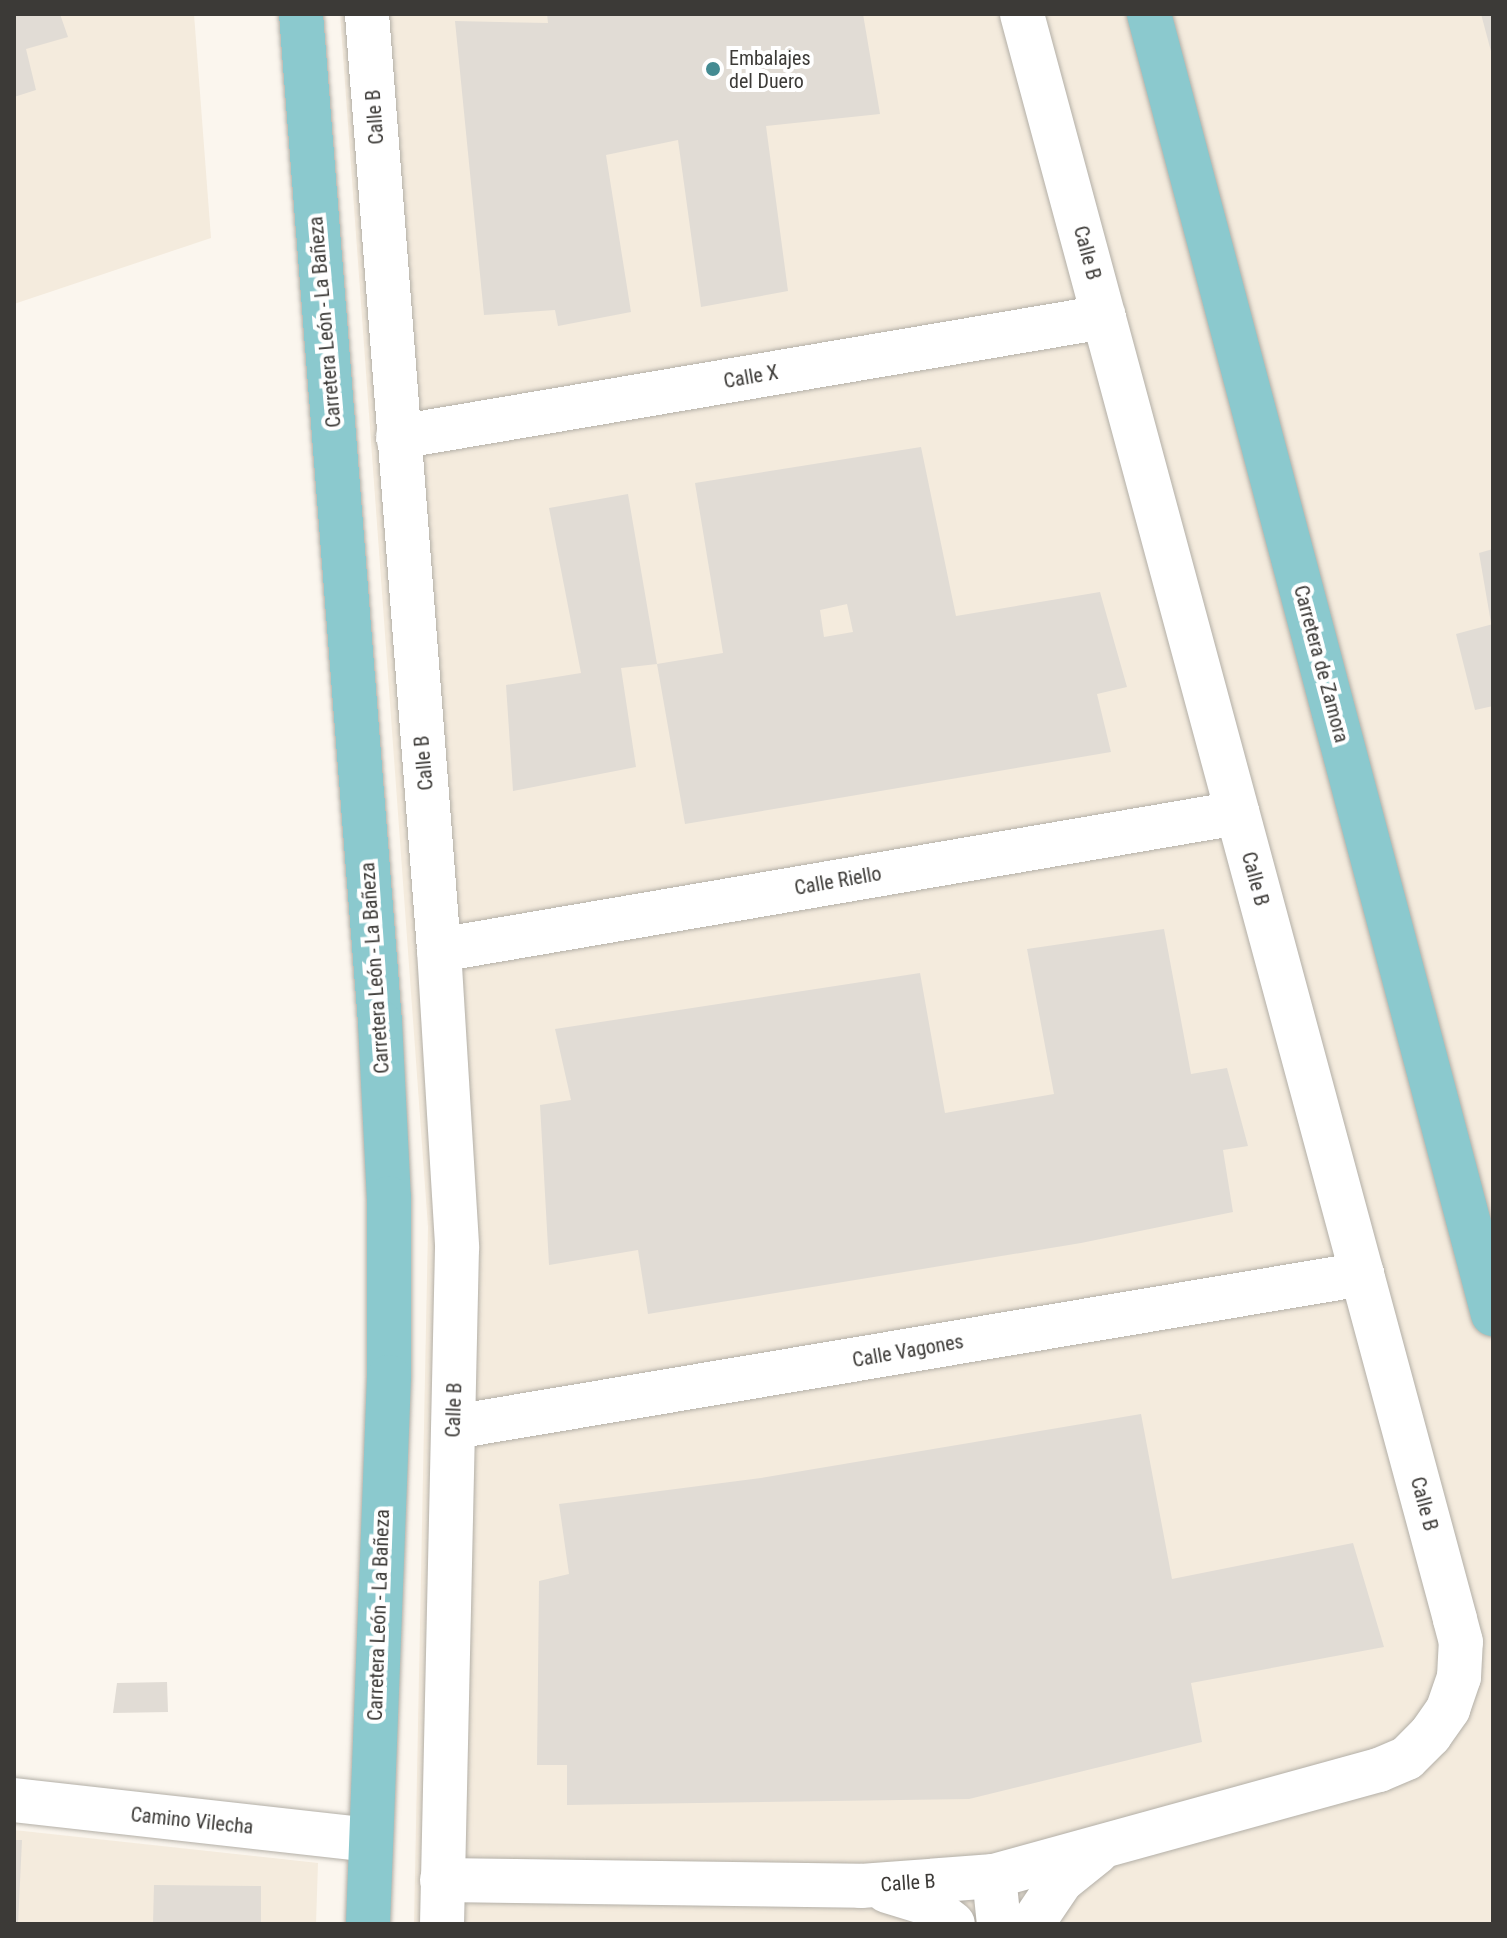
<!DOCTYPE html>
<html>
<head>
<meta charset="utf-8">
<style>
	body { margin:0 }
	#map { position:relative; width:1507px; height:1938px; overflow:hidden; background:#fbf6ee; font-family:"Roboto Condensed",sans-serif }
	div>[style] { position:absolute }
	[style*='--x'] { left:calc(var(--x)*1px); top:calc(var(--y)*1px); width:calc(var(--w)*1px); rotate:calc(var(--a)*1deg) }
	.built>* { inset:0; background:#f4ebdd }
	.building>* { inset:0; background:#e1dcd5 }
	.roads { filter:drop-shadow(0 0 2px #b3afa7) drop-shadow(0 0 2px #b3afa7) }
	.minor>* { height:44px; margin:-22px; padding:0 22px; transform-origin:22px; border-radius:22px; background:#fff }
	.major>* { height:44px; margin:-22px; padding:0 22px; transform-origin:22px; border-radius:22px; background:#8bc9ce }
	.dots>* { width:22px; height:22px; translate:-50% -50%; box-sizing:border-box; border:4px solid #fff; border-radius:50% }
	span { translate:-50% -50%; white-space:nowrap; text-align:center; line-height:1.15; -webkit-text-stroke:8px #fff; paint-order:stroke }
	.poi-label { font-size:20px; color:#3c3a37 }
	.left { translate:0 -50%; text-align:left }
	.street-label { font-size:20px; color:#3c3a37 }
	.frame { position:absolute; inset:0; border:16px solid #3c3a37; pointer-events:none }
</style>
</head>
<body>
<div id="map">
	<div class="built">
		<div style="clip-path:polygon(14px 14px,194px 14px,211px 238px,14px 304px)"></div>
		<div style="clip-path:polygon(340px 14px,1493px 14px,1493px 1924px,414px 1924px,428px 1227px)"></div>
		<div style="clip-path:polygon(14px 1830px,318px 1863px,316px 1924px,14px 1924px)"></div>
	</div>
	<div class="building">
		<div style="clip-path:polygon(14px 14px,60px 14px,68px 37px,26px 49px,36px 90px,14px 97px)"></div>
		<div style="clip-path:polygon(547px 14px,863px 14px,880px 114px,766px 126px,788px 291px,701px 307px,678px 140px,606px 155px,631px 312px,558px 326px,555px 310px,484px 315px,455px 21px,548px 23px)"></div>
		<div style="clip-path:polygon(1481px 14px,1493px 14px,1493px 55px,1492px 55px)"></div>
		<div style="clip-path:polygon(evenodd,921px 447px,956px 616px,1100px 592px,1127px 687px,1097px 694px,1111px 752px,685px 824px,657px 664px,723px 653px,695px 483px,921px 447px,847px 604px,853px 632px,824px 637px,820px 610px,847px 604px)"></div>
		<div style="clip-path:polygon(628px 494px,657px 664px,621px 668px,636px 767px,513px 791px,506px 685px,581px 673px,549px 508px)"></div>
		<div style="clip-path:polygon(1493px 549px,1493px 623px,1491px 623px,1479px 553px)"></div>
		<div style="clip-path:polygon(1493px 624px,1493px 706px,1475px 710px,1456px 634px)"></div>
		<div style="clip-path:polygon(1164px 929px,1191px 1074px,1227px 1068px,1248px 1146px,1223px 1150px,1233px 1212px,1081px 1243px,648px 1314px,638px 1250px,549px 1265px,540px 1105px,571px 1100px,555px 1029px,920px 973px,945px 1113px,1054px 1094px,1027px 949px)"></div>
		<div style="clip-path:polygon(1141px 1414px,1172px 1579px,1353px 1543px,1384px 1647px,1191px 1683px,1202px 1742px,969px 1799px,567px 1805px,567px 1765px,537px 1765px,539px 1581px,569px 1574px,559px 1504px,761px 1478px)"></div>
		<div style="clip-path:polygon(167px 1682px,168px 1712px,113px 1713px,117px 1683px)"></div>
		<div style="clip-path:polygon(14px 1840px,22px 1840px,18px 1924px,14px 1924px)"></div>
		<div style="clip-path:polygon(154px 1885px,261px 1886px,261px 1924px,153px 1924px)"></div>
	</div>
	<div class="roads">
		<div class="minor">
			<div style="--x:367;--y:14;--w:939;--a:85.6"></div>
			<div style="--x:439;--y:950;--w:299;--a:86.5"></div>
			<div style="--x:457;--y:1248;--w:676;--a:91.27"></div>
			<div style="--x:398;--y:437;--w:716;--a:-9.65"></div>
			<div style="--x:439;--y:950;--w:810;--a:-9.74"></div>
			<div style="--x:454;--y:1427;--w:921;--a:-9.56"></div>
			<div style="--x:14;--y:1800;--w:358;--a:6.4"></div>
			<div style="--x:994;--y:1876;--w:48;--a:84.1"></div>
			<div style="--x:442;--y:1880;--w:419;--a:0.8"></div>
			<div style="--x:861;--y:1886;--w:133;--a:-4.3"></div>
			<div style="--x:994;--y:1876;--w:399;--a:-15.4"></div>
			<div style="--x:1379;--y:1770;--w:30;--a:-23"></div>
			<div style="--x:1407;--y:1758;--w:33;--a:-45"></div>
			<div style="--x:1430;--y:1735;--w:32;--a:-55"></div>
			<div style="--x:1448;--y:1709;--w:34;--a:-71"></div>
			<div style="--x:1459;--y:1677;--w:35;--a:-87"></div>
			<div style="--x:1461;--y:1642;--w:24;--a:-105"></div>
			<div style="--x:1455;--y:1619;--w:1662;--a:-105.1"></div>
			<div style="--x:887;--y:1891;--w:41;--a:17.1"></div>
			<div style="--x:926;--y:1903;--w:34;--a:38"></div>
			<div style="--x:1032;--y:1924;--w:52;--a:-56"></div>
			<div style="--x:1061;--y:1881;--w:46;--a:-38.9"></div>
		</div>
		<div class="major">
			<div style="--x:301;--y:14;--w:1011;--a:85.52"></div>
			<div style="--x:380;--y:1022;--w:176;--a:87.1"></div>
			<div style="--x:389;--y:1198;--w:179;--a:90"></div>
			<div style="--x:389;--y:1377;--w:547;--a:92.2"></div>
			<div style="--x:1149;--y:14;--w:1345;--a:75.18"></div>
		</div>
	</div>
	<div class="dots">
		<div style="left:713px;top:69px;background:#448b92"></div>
	</div>
	<div class="poi-label">
		<span class="left" style="left:729px;top:70px">Embalajes<br>del Duero</span>
	</div>
	<div class="street-label">
		<span style="left:375px;top:117px;rotate:-94deg">Calle B</span>
		<span style="left:1087px;top:253px;rotate:75deg">Calle B</span>
		<span style="left:325px;top:322px;rotate:-95deg">Carretera León - La Bañeza</span>
		<span style="left:751px;top:377px;rotate:-10deg">Calle X</span>
		<span style="left:1321px;top:664px;rotate:75deg">Carretera de Zamora</span>
		<span style="left:424px;top:763px;rotate:-95deg">Calle B</span>
		<span style="left:1255px;top:879px;rotate:75deg">Calle B</span>
		<span style="left:838px;top:881px;rotate:-10deg">Calle Riello</span>
		<span style="left:375px;top:968px;rotate:-94deg">Carretera León - La Bañeza</span>
		<span style="left:908px;top:1351px;rotate:-10deg">Calle Vagones</span>
		<span style="left:454px;top:1410px;rotate:-88deg">Calle B</span>
		<span style="left:1424px;top:1504px;rotate:75deg">Calle B</span>
		<span style="left:379px;top:1615px;rotate:-88deg">Carretera León - La Bañeza</span>
		<span style="left:192px;top:1821px;rotate:6deg">Camino Vilecha</span>
		<span style="left:908px;top:1883px;rotate:-4deg">Calle B</span>
	</div>
	<div class="frame"></div>
</div>
</body>
</html>
